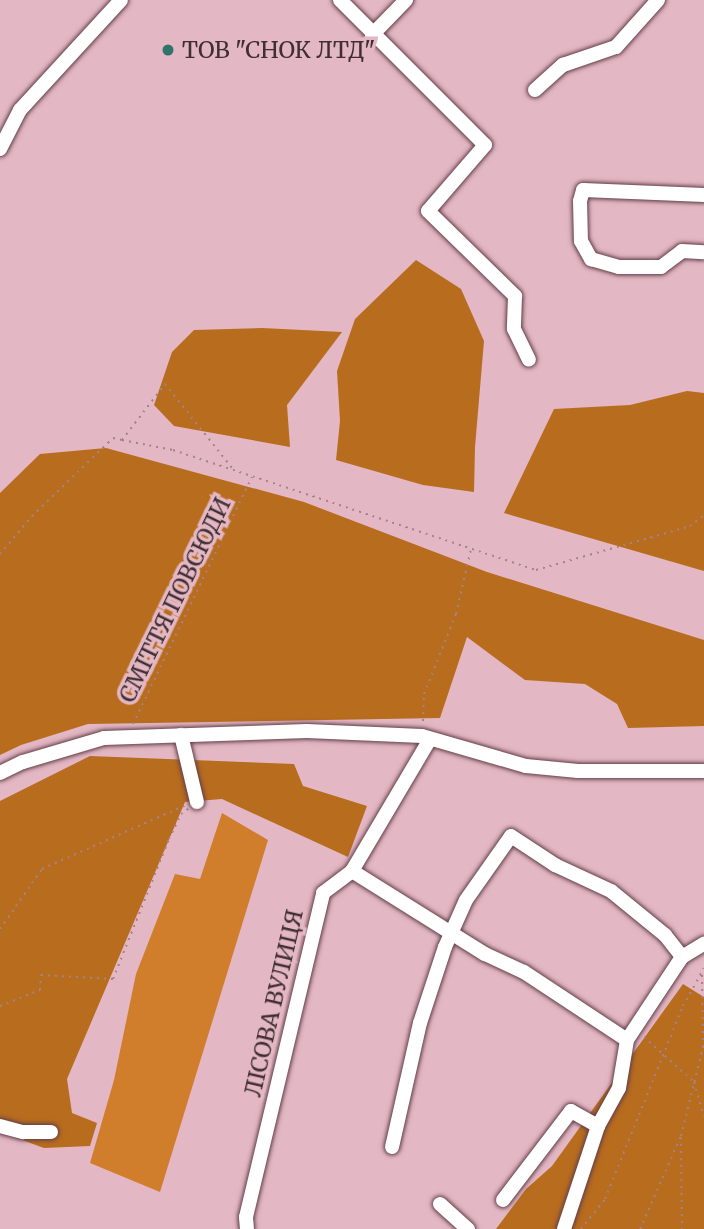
<!DOCTYPE html>
<html>
<head>
<meta charset="utf-8">
<style>
	body { margin:0 }
	#map { position:relative; width:704px; height:1229px; overflow:hidden; background:#e3b7c3; font-family:Merriweather,serif }
	div>[style] { position:absolute }
	[style*='--x'] { left:calc(var(--x)*1px); top:calc(var(--y)*1px); width:calc(var(--w)*1px); rotate:calc(var(--a)*1deg) }
	.green>* { inset:0; background:#d07d2c }
	.forest>* { inset:0; background:#b86c1e }
	.path>* { height:2px; margin-top:-1px; transform-origin:0; background:repeating-linear-gradient(90deg,#a3828b 0 2px,transparent 0 7px) }
	.roads { filter:drop-shadow(0 0 2px #623e49) drop-shadow(0 0 2px #623e49) }
	.minor>* { height:14px; margin:-7px; padding:0 7px; transform-origin:7px; border-radius:7px; background:#fff }
	.dots>* { width:19px; height:19px; translate:-50% -50%; box-sizing:border-box; border:4px solid #e3b7c3; border-radius:50% }
	span { translate:-50% -50%; white-space:nowrap; text-align:center; line-height:1.15; -webkit-text-stroke:7px #e3b7c3; paint-order:stroke }
	.poi-label { font-size:23px; color:#3f2e33 }
	.left { translate:0 -50%; text-align:left }
	.street-label { font-size:23px; color:#3f2e33 }
</style>
</head>
<body>
<div id="map">
	<div class="green">
		<div style="clip-path:polygon(222px 813px,268px 840px,160px 1192px,90px 1163px,114px 1080px,136px 974px,175px 874px,200px 879px)"></div>
	</div>
	<div class="forest">
		<div style="clip-path:polygon(416px 260px,461px 289px,484px 341px,475px 447px,474px 492px,423px 485px,336px 460px,340px 421px,337px 371px,355px 319px)"></div>
		<div style="clip-path:polygon(262px 328px,342px 332px,287px 405px,290px 447px,174px 426px,154px 405px,172px 352px,194px 330px)"></div>
		<div style="clip-path:polygon(687px 391px,704px 393px,704px 571px,504px 513px,554px 409px,630px 405px)"></div>
		<div style="clip-path:polygon(106px 448px,304px 502px,487px 572px,704px 640px,704px 726px,628px 728px,617px 704px,585px 684px,525px 680px,467px 637px,440px 718px,88px 724px,21px 745px,0 755px,0 493px,40px 454px)"></div>
		<div style="clip-path:polygon(90px 756px,294px 764px,303px 786px,367px 806px,348px 857px,222px 799px,185px 802px,67px 1079px,72px 1113px,97px 1123px,90px 1146px,44px 1148px,0 1132px,0 801px)"></div>
		<div style="clip-path:polygon(683px 984px,704px 997px,704px 1229px,496px 1229px,526px 1189px,552px 1166px)"></div>
	</div>
	<div class="path">
		<div style="--x:122;--y:440;--w:52;--a:11.1"></div>
		<div style="--x:173;--y:450;--w:382;--a:18.3"></div>
		<div style="--x:536;--y:570;--w:160;--a:-15.9"></div>
		<div style="--x:690;--y:526;--w:18;--a:-38"></div>
		<div style="--x:0;--y:554;--w:50;--a:-49.9"></div>
		<div style="--x:32;--y:516;--w:112;--a:-43.9"></div>
		<div style="--x:113;--y:438;--w:9;--a:13"></div>
		<div style="--x:122;--y:440;--w:71;--a:-52.5"></div>
		<div style="--x:165;--y:384;--w:107;--a:51.4"></div>
		<div style="--x:423;--y:721;--w:27;--a:-88"></div>
		<div style="--x:424;--y:694;--w:86;--a:-68.2"></div>
		<div style="--x:456;--y:614;--w:67;--a:-77"></div>
		<div style="--x:133;--y:724;--w:274;--a:-64.3"></div>
		<div style="--x:0;--y:929;--w:73;--a:-55"></div>
		<div style="--x:42;--y:869;--w:158;--a:-24"></div>
		<div style="--x:0;--y:1006;--w:43;--a:-21.8"></div>
		<div style="--x:40;--y:990;--w:15;--a:-86"></div>
		<div style="--x:41;--y:975;--w:72;--a:3.2"></div>
		<div style="--x:113;--y:979;--w:151;--a:-68.2"></div>
		<div style="--x:169;--y:839;--w:28;--a:-64"></div>
		<div style="--x:181;--y:814;--w:9;--a:-36"></div>
		<div style="--x:644;--y:1037;--w:67;--a:42"></div>
		<div style="--x:694;--y:1082;--w:36;--a:74"></div>
		<div style="--x:681;--y:1137;--w:92;--a:89.4"></div>
		<div style="--x:581;--y:1229;--w:38;--a:-51"></div>
		<div style="--x:605;--y:1199;--w:208;--a:-68"></div>
		<div style="--x:683;--y:1006;--w:43;--a:-61.1"></div>
		<div style="--x:640;--y:1229;--w:102;--a:-66.2"></div>
		<div style="--x:681;--y:1136;--w:92;--a:-76.1"></div>
		<div style="--x:703;--y:1047;--w:72;--a:-90.8"></div>
	</div>
	<div class="roads">
		<div class="minor">
			<div style="--x:340;--y:0;--w:205;--a:45"></div>
			<div style="--x:485;--y:145;--w:87;--a:130.8"></div>
			<div style="--x:428;--y:211;--w:122;--a:44.3"></div>
			<div style="--x:515;--y:296;--w:33;--a:92"></div>
			<div style="--x:514;--y:329;--w:34;--a:64"></div>
			<div style="--x:372;--y:35;--w:49;--a:-45.8"></div>
			<div style="--x:535;--y:90;--w:38;--a:-42"></div>
			<div style="--x:563;--y:65;--w:56;--a:-18.8"></div>
			<div style="--x:616;--y:47;--w:63;--a:-48.2"></div>
			<div style="--x:0;--y:149;--w:44;--a:-62.9"></div>
			<div style="--x:20;--y:110;--w:149;--a:-47.4"></div>
			<div style="--x:704;--y:195;--w:121;--a:-177.6"></div>
			<div style="--x:583;--y:190;--w:11;--a:105"></div>
			<div style="--x:580;--y:201;--w:40;--a:88.6"></div>
			<div style="--x:581;--y:241;--w:21;--a:61"></div>
			<div style="--x:591;--y:259;--w:29;--a:16"></div>
			<div style="--x:619;--y:267;--w:42;--a:0"></div>
			<div style="--x:661;--y:267;--w:26;--a:-37"></div>
			<div style="--x:682;--y:251;--w:22;--a:3"></div>
			<div style="--x:181;--y:735;--w:69;--a:76.6"></div>
			<div style="--x:0;--y:773;--w:25;--a:-26"></div>
			<div style="--x:23;--y:762;--w:84;--a:-16.5"></div>
			<div style="--x:104;--y:738;--w:203;--a:-2"></div>
			<div style="--x:307;--y:731;--w:115;--a:2.5"></div>
			<div style="--x:422;--y:736;--w:108;--a:16.1"></div>
			<div style="--x:526;--y:766;--w:52;--a:5.5"></div>
			<div style="--x:578;--y:771;--w:126;--a:0"></div>
			<div style="--x:352;--y:871;--w:153;--a:-59.4"></div>
			<div style="--x:0;--y:1126;--w:24;--a:15"></div>
			<div style="--x:23;--y:1132;--w:28;--a:0"></div>
			<div style="--x:392;--y:1147;--w:127;--a:-77.3"></div>
			<div style="--x:420;--y:1023;--w:80;--a:-71.8"></div>
			<div style="--x:445;--y:947;--w:51;--a:-65.9"></div>
			<div style="--x:466;--y:900;--w:78;--a:-54.9"></div>
			<div style="--x:511;--y:836;--w:53;--a:33.4"></div>
			<div style="--x:555;--y:865;--w:62;--a:24.9"></div>
			<div style="--x:611;--y:891;--w:70;--a:39.2"></div>
			<div style="--x:665;--y:935;--w:28;--a:52"></div>
			<div style="--x:503;--y:1200;--w:112;--a:-52.6"></div>
			<div style="--x:571;--y:1111;--w:31;--a:29"></div>
			<div style="--x:598;--y:1126;--w:43;--a:-61.1"></div>
			<div style="--x:619;--y:1088;--w:49;--a:-80.5"></div>
			<div style="--x:627;--y:1040;--w:100;--a:-56.5"></div>
			<div style="--x:682;--y:957;--w:26;--a:-31"></div>
			<div style="--x:440;--y:1204;--w:38;--a:42"></div>
			<div style="--x:247;--y:1229;--w:12;--a:-95"></div>
			<div style="--x:246;--y:1217;--w:333;--a:-76.6"></div>
			<div style="--x:323;--y:893;--w:36;--a:-37"></div>
			<div style="--x:352;--y:871;--w:157;--a:32"></div>
			<div style="--x:485;--y:954;--w:43;--a:24.8"></div>
			<div style="--x:524;--y:972;--w:123;--a:33.4"></div>
			<div style="--x:564;--y:1229;--w:108;--a:-71.7"></div>
		</div>
	</div>
	<div class="dots">
		<div style="left:168px;top:50px;background:#2f7468"></div>
	</div>
	<div class="poi-label">
		<span class="left" style="left:182px;top:50px">ТОВ "СНОК ЛТД"</span>
	</div>
	<div class="street-label">
		<span style="left:175px;top:600px;rotate:-64deg">СМІТТЯ ПОВСЮДИ</span>
		<span style="left:274px;top:1003px;rotate:-77deg">ЛІСОВА ВУЛИЦЯ</span>
	</div>
</div>
</body>
</html>
